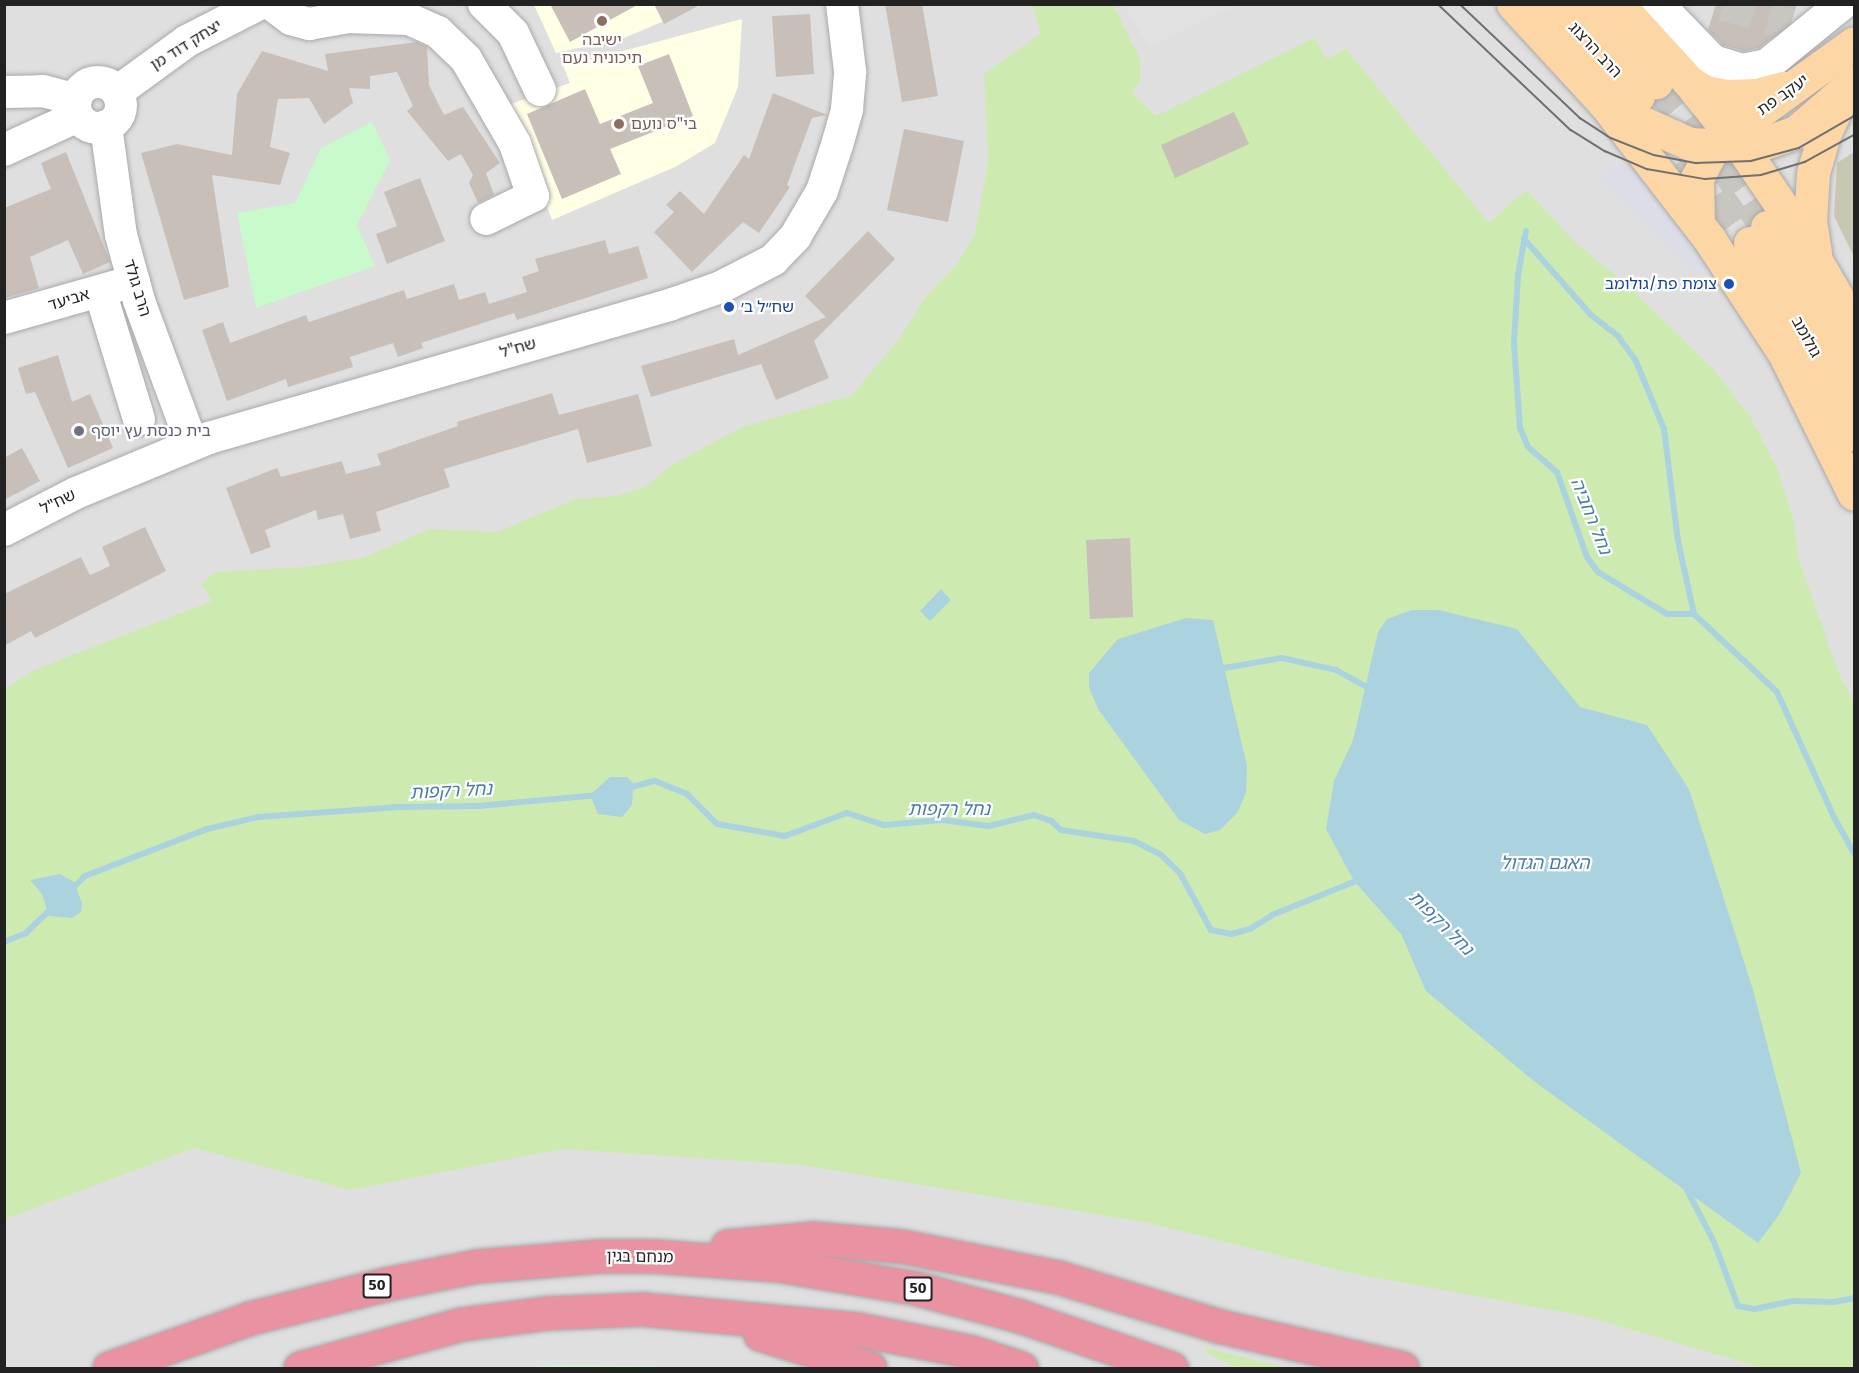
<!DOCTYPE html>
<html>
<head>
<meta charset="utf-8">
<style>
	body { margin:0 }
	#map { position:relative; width:1859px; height:1373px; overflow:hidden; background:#f2efe9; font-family:"Fira Sans","Noto Sans Hebrew",sans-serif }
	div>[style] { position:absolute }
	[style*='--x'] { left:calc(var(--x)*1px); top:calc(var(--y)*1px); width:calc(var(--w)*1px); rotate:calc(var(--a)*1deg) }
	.residential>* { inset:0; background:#e0dfdf }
	.education>* { inset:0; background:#ffffe5 }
	.construction>* { inset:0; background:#c7c7b4 }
	.grass>* { inset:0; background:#cdebb0 }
	.park>* { inset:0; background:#c8facc }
	.parking>* { inset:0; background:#e2e2e2 }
	.plaza>* { inset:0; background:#dddde8 }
	.water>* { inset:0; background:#aad3df }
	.stream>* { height:6px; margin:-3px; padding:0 3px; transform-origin:3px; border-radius:3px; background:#aad3df }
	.building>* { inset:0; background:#c7bfb8 }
	.minor-tunnel>* { height:32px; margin-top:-16px; transform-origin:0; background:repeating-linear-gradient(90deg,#c8c6c1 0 32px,transparent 0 48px) }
	.major-tunnel>* { height:33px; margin-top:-16.5px; transform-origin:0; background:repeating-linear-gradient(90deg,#c8c6c1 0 33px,transparent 0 49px) }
	.roads { filter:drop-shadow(0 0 2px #a9a9a9) drop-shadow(0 0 2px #a9a9a9) }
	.minor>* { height:32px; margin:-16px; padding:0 16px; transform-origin:16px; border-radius:16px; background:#fff }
	.minor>.ring { margin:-16px; padding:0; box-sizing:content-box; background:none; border:32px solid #fff; border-radius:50% }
	.major>* { height:33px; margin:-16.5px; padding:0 16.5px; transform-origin:16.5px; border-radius:16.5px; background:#fcd6a4 }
	.highway>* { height:33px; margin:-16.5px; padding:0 16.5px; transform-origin:16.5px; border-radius:16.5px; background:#e892a2 }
	.tram>* { height:1.5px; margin:-0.75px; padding:0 0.75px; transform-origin:0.75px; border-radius:0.75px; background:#707070 }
	.dots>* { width:16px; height:16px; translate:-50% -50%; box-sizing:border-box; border:3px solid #fff; border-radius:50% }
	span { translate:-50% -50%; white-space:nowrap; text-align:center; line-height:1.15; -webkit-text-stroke:4.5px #fff; paint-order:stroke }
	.shield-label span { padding:2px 4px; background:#fff; border:2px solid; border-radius:4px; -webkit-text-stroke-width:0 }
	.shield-label { font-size:15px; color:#222; font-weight:700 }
	.education-label { font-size:16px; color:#785e54 }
	.left { translate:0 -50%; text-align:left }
	.street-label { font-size:16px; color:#222 }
	.transit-label { font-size:16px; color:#164399 }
	.right { translate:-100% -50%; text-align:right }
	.worship-label { font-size:16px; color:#5b616d }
	.water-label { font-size:18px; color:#4a7aab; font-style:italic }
	.frame { position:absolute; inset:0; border:6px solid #222; pointer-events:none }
</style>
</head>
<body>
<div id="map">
	<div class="residential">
		<div style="clip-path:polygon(5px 5px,1854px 5px,1854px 1368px,5px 1368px)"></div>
	</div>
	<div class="education">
		<div style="clip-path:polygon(534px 5px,702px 5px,624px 38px,556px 53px)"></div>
		<div style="clip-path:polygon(742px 19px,738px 87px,715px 143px,675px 167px,552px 220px,508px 105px,570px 83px,562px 63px,593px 59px)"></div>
	</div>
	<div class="construction">
		<div style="clip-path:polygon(1854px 152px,1854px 257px,1834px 216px,1837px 163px)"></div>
	</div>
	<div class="grass">
		<div style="clip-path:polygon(1032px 5px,1113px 5px,1140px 59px,1140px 81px,1132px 93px,1156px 116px,1314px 38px,1327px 59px,1346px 49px,1489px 223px,1526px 190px,1575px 242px,1623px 281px,1714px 370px,1750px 416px,1777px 468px,1794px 521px,1799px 560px,1839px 674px,1854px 702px,1854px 1368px,1763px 1368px,1584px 1316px,1350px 1273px,1148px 1223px,801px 1165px,563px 1149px,350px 1190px,194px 1148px,5px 1219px,5px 689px,34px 670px,212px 601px,201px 584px,216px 572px,304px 567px,362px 558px,430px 529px,497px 532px,576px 499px,616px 496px,645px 487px,670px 466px,742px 427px,851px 396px,899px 339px,926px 296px,958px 263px,975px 234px,988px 162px,984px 74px,1041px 33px)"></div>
		<div style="clip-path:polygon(1206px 1348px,1289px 1368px,1238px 1368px,1206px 1353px)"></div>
	</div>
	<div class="park">
		<div style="clip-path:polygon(372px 122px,390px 160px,357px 225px,375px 266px,256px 308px,237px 213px,295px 203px,321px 148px)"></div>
		<div style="clip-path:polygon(560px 1365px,688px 1367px,708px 1368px,514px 1368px)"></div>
	</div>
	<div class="parking">
		<div style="clip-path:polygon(1124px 5px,1236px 5px,1149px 47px)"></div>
	</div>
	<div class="plaza">
		<div style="clip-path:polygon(1614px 162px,1641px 172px,1714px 262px,1699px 277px,1599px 179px)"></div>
	</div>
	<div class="water">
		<div style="clip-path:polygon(941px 589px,951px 600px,930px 621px,920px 611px)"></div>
		<div style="clip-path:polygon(1412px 610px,1439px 610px,1517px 629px,1580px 707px,1647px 725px,1689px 789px,1753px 990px,1801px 1173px,1779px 1215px,1758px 1243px,1535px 1082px,1426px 991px,1401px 934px,1354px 881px,1326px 829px,1334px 781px,1353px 740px,1378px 632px,1387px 619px)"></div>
		<div style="clip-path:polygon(1186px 618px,1213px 620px,1247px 766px,1246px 793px,1237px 813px,1220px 830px,1205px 834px,1179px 820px,1098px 709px,1089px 687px,1089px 673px,1118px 639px)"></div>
		<div style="clip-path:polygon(610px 777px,627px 777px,633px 783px,632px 805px,622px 817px,598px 814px,590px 795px)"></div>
		<div style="clip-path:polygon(60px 874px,74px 882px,82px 903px,81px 912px,72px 918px,49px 916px,42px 894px,30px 880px)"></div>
	</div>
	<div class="stream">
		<div style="--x:1526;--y:231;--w:45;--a:100.3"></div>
		<div style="--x:1518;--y:275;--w:68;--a:93.4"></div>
		<div style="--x:1514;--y:343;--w:85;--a:86"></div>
		<div style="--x:1520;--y:428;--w:21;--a:67"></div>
		<div style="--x:1528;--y:447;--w:38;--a:41"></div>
		<div style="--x:1557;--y:472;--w:90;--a:70.6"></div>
		<div style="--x:1587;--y:557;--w:19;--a:54"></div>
		<div style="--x:1598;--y:572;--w:81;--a:31.3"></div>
		<div style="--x:1667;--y:614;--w:27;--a:0"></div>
		<div style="--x:1694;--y:614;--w:114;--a:43.2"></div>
		<div style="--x:1777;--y:692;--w:140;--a:65.5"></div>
		<div style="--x:1835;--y:819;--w:39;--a:61"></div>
		<div style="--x:1524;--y:239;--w:101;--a:48.6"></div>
		<div style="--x:1591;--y:315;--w:34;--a:38"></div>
		<div style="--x:1618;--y:336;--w:29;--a:54"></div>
		<div style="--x:1635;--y:359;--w:76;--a:67.5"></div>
		<div style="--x:1664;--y:429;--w:113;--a:82.9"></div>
		<div style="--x:1678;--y:541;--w:75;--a:77.6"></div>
		<div style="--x:1224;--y:668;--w:59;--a:-9.8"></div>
		<div style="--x:1282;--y:658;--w:55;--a:12.5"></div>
		<div style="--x:1336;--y:670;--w:37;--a:29"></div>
		<div style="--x:628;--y:788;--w:28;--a:-15"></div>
		<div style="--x:655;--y:781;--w:35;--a:22"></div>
		<div style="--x:687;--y:794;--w:42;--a:45"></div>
		<div style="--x:717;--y:824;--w:69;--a:10"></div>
		<div style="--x:785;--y:836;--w:66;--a:-20.4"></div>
		<div style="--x:847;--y:813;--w:39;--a:18"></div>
		<div style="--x:884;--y:825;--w:58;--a:-4.9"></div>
		<div style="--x:942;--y:820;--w:47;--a:7.3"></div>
		<div style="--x:989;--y:826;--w:46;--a:-13.7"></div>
		<div style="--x:1034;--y:815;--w:18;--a:19"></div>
		<div style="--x:1051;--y:821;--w:13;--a:42"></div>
		<div style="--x:1061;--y:830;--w:74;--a:8.6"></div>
		<div style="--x:1134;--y:841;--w:29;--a:27"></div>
		<div style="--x:1160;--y:854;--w:28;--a:44"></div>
		<div style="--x:1180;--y:873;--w:65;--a:61.5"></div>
		<div style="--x:1211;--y:930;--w:20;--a:11"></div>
		<div style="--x:1231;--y:934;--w:20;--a:-15"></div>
		<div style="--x:1250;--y:929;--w:26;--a:-32"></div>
		<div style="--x:1272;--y:915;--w:96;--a:-22"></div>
		<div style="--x:70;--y:891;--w:21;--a:-45"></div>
		<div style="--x:85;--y:876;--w:131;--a:-21.1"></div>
		<div style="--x:207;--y:829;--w:52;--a:-13.2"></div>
		<div style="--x:258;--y:817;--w:138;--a:-4.1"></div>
		<div style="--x:396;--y:807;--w:83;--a:-0.7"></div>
		<div style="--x:479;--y:806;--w:120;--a:-5.3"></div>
		<div style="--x:4;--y:942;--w:24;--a:-22"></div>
		<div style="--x:26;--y:933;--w:36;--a:-44"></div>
		<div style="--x:1686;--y:1188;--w:61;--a:62.6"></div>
		<div style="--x:1714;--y:1242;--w:68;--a:69.4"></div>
		<div style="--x:1738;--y:1306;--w:17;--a:10"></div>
		<div style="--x:1755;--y:1309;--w:40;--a:-12"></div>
		<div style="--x:1794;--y:1301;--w:40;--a:1.4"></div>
		<div style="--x:1834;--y:1302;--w:20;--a:-11"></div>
	</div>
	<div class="building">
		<div style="clip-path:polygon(550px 4px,639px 4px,570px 42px)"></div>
		<div style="clip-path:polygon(654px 4px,702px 4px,664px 24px)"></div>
		<div style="clip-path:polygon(885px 4px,922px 4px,938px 96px,902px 102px)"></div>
		<div style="clip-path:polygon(1721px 4px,1797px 4px,1791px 23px,1759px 48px,1744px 51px,1723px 45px,1708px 30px,1715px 7px)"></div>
		<div style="clip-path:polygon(810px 14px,814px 74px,776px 77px,772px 16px)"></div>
		<div style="clip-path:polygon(417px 42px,427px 47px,429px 85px,444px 115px,463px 107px,500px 163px,486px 173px,494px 195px,478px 203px,469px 183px,473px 175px,461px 154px,448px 161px,407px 111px,413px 106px,397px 72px,370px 76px,370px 89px,349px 88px,353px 103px,324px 124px,309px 98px,278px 99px,270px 147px,290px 153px,280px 185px,212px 175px,229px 287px,184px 300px,141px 153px,177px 144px,232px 155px,237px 94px,262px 51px,328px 71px,325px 54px)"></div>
		<div style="clip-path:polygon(669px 54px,693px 116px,610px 149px,621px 174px,562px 199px,527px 114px,585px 89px,600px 124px,653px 103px,638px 66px)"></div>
		<div style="clip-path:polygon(773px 93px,827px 115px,812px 118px,787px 185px,790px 187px,759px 233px,743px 222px,692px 272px,654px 232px,674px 212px,666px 205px,680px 191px,704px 214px,744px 155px,749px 159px)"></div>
		<div style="clip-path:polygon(1234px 112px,1249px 144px,1175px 178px,1161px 145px)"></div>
		<div style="clip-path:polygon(904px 129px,964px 141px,948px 222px,887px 210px)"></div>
		<div style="clip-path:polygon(66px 152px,110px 262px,83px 274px,68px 240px,30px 257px,39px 288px,4px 298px,4px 208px,51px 189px,41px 163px)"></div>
		<div style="clip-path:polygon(420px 178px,445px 241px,387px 264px,376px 234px,397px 226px,384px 192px)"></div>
		<div style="clip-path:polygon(868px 231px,895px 259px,814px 341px,829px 378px,776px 400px,761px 364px,651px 397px,641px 366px,734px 339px,738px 355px,826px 317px,805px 296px)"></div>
		<div style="clip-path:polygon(605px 240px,609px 254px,638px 246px,648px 278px,517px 320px,514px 313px,421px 343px,423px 348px,398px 357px,393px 343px,350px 357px,353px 367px,288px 387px,286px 379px,227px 401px,202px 330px,223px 322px,230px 343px,306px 315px,309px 322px,404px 290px,407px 299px,454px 284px,459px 300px,485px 292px,489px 304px,527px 292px,522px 277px,539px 271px,535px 259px)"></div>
		<div style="clip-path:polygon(58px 355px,72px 402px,90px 394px,113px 448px,68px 468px,35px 392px,26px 394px,18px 368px)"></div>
		<div style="clip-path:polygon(552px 393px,559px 415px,638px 394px,652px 446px,587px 463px,578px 429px,444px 469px,450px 487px,376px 512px,381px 531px,350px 539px,343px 514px,318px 520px,316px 510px,265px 530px,271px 547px,251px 554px,226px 488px,277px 468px,281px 477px,342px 461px,346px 474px,381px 465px,377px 454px,458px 426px,457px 422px)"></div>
		<div style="clip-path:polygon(22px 448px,40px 481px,4px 500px,4px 458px)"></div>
		<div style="clip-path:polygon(145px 527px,166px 571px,35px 638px,31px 631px,4px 646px,4px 594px,81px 557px,90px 575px,110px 566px,102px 547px)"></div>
		<div style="clip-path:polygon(1130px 538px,1133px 617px,1090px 619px,1086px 540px)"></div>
	</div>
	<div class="minor-tunnel">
		<div style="--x:1723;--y:4;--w:70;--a:17.4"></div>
	</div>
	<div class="major-tunnel">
		<div style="--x:1656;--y:82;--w:103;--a:50.1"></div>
		<div style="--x:1722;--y:161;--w:80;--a:55.7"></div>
		<div style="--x:1688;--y:155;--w:108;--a:54.8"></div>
	</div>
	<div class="roads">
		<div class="minor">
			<div style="--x:271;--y:4;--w:25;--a:37"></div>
			<div style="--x:291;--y:19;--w:19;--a:16"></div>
			<div style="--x:309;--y:24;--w:39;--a:-10"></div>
			<div style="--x:347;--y:17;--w:62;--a:1.8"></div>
			<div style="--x:409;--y:19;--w:32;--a:24"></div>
			<div style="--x:438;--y:32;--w:39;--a:44"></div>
			<div style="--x:466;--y:59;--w:98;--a:60"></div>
			<div style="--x:515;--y:144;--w:55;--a:70.9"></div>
			<div style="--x:533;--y:196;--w:52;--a:153.9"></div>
			<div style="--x:484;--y:4;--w:41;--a:45"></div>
			<div style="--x:513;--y:33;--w:63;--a:64.7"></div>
			<div style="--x:1658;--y:4;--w:79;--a:46"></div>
			<div style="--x:1713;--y:61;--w:31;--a:17"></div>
			<div style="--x:1743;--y:70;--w:25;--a:-12"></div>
			<div style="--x:1767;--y:65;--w:97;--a:-39.1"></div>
			<div class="ring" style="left:75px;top:82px;width:14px;height:14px"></div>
			<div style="--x:4;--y:92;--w:39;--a:-1"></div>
			<div style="--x:43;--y:91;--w:34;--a:15"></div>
			<div style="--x:117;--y:92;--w:87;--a:-36.1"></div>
			<div style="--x:187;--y:41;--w:81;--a:-27.2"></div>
			<div style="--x:106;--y:126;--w:110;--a:82.2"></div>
			<div style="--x:121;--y:235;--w:68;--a:74.7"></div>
			<div style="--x:139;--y:301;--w:153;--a:69.7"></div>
			<div style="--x:4;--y:150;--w:81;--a:-24.7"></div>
			<div style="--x:100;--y:291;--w:134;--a:73.1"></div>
			<div style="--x:4;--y:318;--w:135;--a:-15.9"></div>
			<div style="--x:4;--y:530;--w:81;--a:-27.2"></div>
			<div style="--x:76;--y:493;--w:144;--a:-22.5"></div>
			<div style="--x:209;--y:438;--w:479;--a:-16.1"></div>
			<div style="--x:669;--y:305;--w:55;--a:-19.1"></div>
			<div style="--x:721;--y:287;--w:59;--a:-27.4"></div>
			<div style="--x:773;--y:260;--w:32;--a:-46"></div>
			<div style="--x:795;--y:237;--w:53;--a:-59.6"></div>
			<div style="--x:822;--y:191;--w:48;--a:-71.9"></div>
			<div style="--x:837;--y:145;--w:37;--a:-74"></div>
			<div style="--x:847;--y:109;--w:38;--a:-85"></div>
			<div style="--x:850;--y:71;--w:67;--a:-96.8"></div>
		</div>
		<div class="major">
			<div style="--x:1513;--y:4;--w:136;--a:47.4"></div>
			<div style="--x:1605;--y:104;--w:172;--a:52.3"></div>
			<div style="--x:1710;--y:240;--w:135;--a:56.8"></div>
			<div style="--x:1784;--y:353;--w:157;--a:63.6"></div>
			<div style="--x:1552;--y:4;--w:126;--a:46.9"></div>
			<div style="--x:1586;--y:4;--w:105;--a:48.1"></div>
			<div style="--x:1618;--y:4;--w:104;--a:47.7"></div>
			<div style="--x:1688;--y:81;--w:86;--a:51.1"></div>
			<div style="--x:1742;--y:148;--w:103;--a:55.7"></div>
			<div style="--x:1800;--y:233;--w:108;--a:59.9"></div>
			<div style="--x:1689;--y:82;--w:19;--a:32"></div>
			<div style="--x:1705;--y:92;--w:20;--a:11"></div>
			<div style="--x:1725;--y:96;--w:32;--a:-2"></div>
			<div style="--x:1757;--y:95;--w:28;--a:-15"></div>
			<div style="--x:1617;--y:111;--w:80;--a:24.3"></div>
			<div style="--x:1690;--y:144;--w:63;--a:2.7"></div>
			<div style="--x:1753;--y:147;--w:46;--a:-19.2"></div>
			<div style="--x:1796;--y:132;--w:77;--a:-40.8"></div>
			<div style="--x:1698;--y:223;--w:45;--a:-91.3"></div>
			<div style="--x:1697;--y:178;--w:40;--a:-62"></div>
			<div style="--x:1716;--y:143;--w:170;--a:-35.9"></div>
			<div style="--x:1767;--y:227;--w:172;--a:59.6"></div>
			<div style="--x:1750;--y:243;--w:124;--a:58.9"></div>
			<div style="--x:1814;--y:349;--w:94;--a:64.8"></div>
			<div style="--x:1815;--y:252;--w:31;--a:-99"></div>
			<div style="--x:1810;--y:221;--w:48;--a:-86.4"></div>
			<div style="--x:1813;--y:173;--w:37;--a:-74"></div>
			<div style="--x:1823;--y:137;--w:38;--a:-65"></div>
		</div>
		<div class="highway">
			<div style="--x:727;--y:1246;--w:86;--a:-5.3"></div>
			<div style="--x:813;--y:1238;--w:88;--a:5.2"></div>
			<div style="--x:901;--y:1246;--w:160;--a:11.2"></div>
			<div style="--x:1058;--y:1277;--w:168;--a:16.9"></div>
			<div style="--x:1219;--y:1326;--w:188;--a:12.9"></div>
			<div style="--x:760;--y:1334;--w:115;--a:17.2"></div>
			<div style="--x:109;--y:1368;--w:150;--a:-19.5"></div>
			<div style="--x:250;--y:1318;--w:140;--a:-14"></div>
			<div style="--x:386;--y:1284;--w:93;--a:-11.2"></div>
			<div style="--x:477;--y:1266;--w:122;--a:-4.7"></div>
			<div style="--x:599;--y:1256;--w:55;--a:0"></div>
			<div style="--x:654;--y:1256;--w:124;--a:4.2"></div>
			<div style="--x:778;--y:1265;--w:139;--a:9.5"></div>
			<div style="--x:915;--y:1288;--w:109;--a:14.9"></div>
			<div style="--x:1020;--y:1316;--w:160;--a:19"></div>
			<div style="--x:300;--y:1368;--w:168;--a:-15.2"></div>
			<div style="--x:462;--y:1324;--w:84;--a:-7.5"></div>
			<div style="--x:545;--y:1313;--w:97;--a:-2.4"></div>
			<div style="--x:642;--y:1309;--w:216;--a:5.3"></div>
			<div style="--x:857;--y:1329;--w:117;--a:11.3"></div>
			<div style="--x:972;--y:1352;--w:52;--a:18.1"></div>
		</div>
	</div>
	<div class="tram">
		<div style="--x:1438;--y:4;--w:183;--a:43.5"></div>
		<div style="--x:1571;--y:130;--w:40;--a:32"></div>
		<div style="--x:1605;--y:151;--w:46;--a:23.2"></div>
		<div style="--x:1647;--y:169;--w:59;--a:9.8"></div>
		<div style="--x:1705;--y:179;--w:56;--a:-4.1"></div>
		<div style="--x:1761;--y:175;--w:46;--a:-16.5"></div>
		<div style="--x:1805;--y:162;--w:56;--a:-28.9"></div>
		<div style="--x:1460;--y:4;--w:166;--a:43.5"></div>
		<div style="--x:1580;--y:118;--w:37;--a:33"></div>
		<div style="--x:1611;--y:138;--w:46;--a:21.6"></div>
		<div style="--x:1654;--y:155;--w:43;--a:10.8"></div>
		<div style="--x:1696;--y:163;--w:55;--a:-2.1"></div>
		<div style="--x:1751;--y:161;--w:50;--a:-15.2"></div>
		<div style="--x:1799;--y:148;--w:64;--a:-30.2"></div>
	</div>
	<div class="dots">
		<div style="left:602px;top:21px;background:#8d6e63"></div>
		<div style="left:619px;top:124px;background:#8d6e63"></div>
		<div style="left:1729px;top:284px;background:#1a4fb4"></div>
		<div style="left:729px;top:307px;background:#1a4fb4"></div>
		<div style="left:79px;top:431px;background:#6b7280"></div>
	</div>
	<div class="shield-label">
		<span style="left:377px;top:1286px">50</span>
		<span style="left:918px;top:1289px">50</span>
	</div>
	<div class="education-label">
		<span style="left:602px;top:49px">ישיבה<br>תיכונית נעם</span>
		<span class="left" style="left:631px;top:124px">בי"ס נועם</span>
	</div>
	<div class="street-label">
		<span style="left:186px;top:45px;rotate:-32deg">יצחק דוד מן</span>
		<span style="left:1595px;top:50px;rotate:47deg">הרב הרצוג</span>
		<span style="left:1783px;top:95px;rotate:-35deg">יעקב פת</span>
		<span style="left:137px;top:288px;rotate:73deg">הרב גולד</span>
		<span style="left:69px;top:300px;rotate:-16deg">אביעד</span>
		<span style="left:1806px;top:337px;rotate:61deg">גולומב</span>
		<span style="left:518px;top:348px;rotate:-16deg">שח"ל</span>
		<span style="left:58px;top:502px;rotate:-26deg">שח"ל</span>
		<span style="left:640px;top:1257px;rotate:1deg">מנחם בגין</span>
	</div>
	<div class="transit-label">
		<span class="right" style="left:1717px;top:284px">צומת פת/גולומב</span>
		<span class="left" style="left:741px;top:307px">שח״ל ב׳</span>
	</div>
	<div class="worship-label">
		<span class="left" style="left:91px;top:431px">בית כנסת עץ יוסף</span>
	</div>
	<div class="water-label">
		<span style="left:1591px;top:516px;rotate:68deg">נחל רחביה</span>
		<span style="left:451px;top:791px;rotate:-3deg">נחל רקפות</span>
		<span style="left:949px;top:809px">נחל רקפות</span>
		<span style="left:1545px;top:863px">האגם הגדול</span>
		<span style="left:1441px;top:923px;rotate:45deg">נחל רקפות</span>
	</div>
	<div class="frame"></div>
</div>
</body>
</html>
